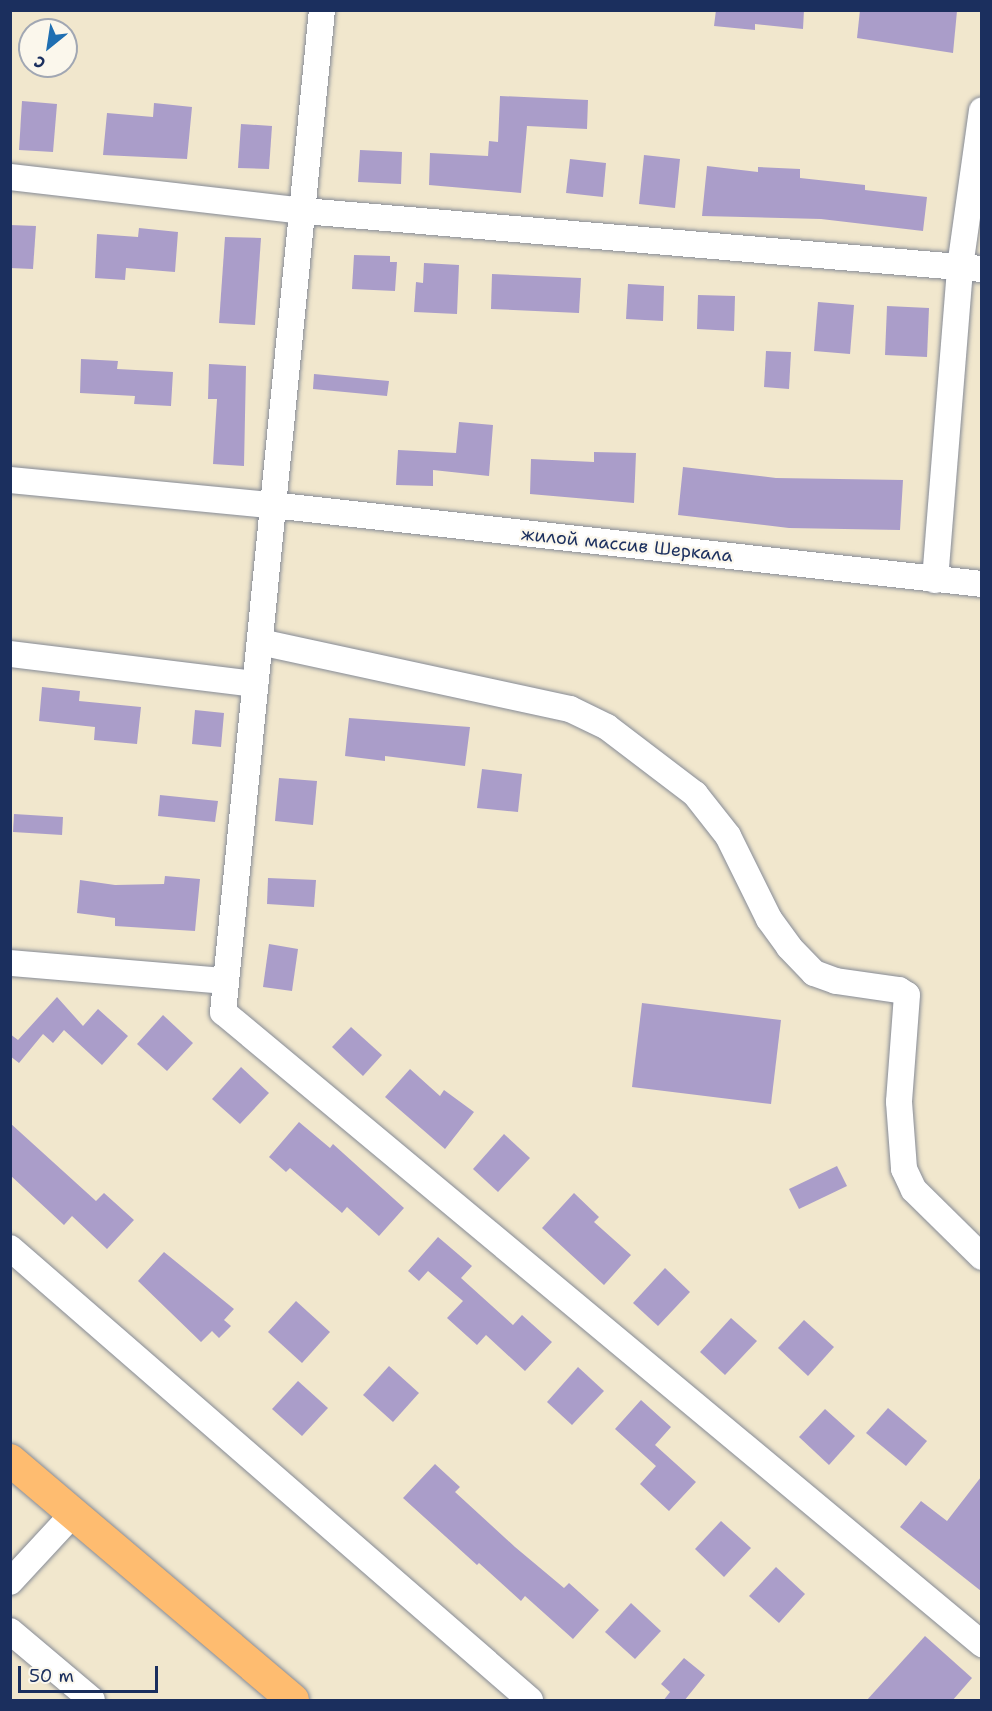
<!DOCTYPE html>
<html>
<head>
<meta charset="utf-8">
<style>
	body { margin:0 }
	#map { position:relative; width:992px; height:1711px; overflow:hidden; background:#f1e7cd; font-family:"Shantell Sans",sans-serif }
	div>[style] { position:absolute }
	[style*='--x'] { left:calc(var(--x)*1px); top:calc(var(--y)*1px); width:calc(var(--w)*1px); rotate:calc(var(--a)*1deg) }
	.building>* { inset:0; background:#aa9dc9 }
	.roads { filter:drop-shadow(0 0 2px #868b96) drop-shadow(0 0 2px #868b96) }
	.minor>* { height:26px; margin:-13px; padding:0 13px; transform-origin:13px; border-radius:13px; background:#fff }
	.major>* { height:32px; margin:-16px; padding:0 16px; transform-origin:16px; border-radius:16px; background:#febc70 }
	span { translate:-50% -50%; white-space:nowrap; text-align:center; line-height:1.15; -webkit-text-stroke:4.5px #fbf7ec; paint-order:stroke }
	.street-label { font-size:18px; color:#1b2f5e }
	.frame { position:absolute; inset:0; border:12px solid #1b2f5e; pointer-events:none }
	.north { position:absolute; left:18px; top:18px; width:60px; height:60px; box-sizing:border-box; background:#fbf7ec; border:2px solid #a1a7b3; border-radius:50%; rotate:210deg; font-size:16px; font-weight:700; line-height:24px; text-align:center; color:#1b2f5e }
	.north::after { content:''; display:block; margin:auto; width:21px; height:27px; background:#1f6fb2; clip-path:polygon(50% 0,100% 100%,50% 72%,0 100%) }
	.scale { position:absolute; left:18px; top:1666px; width:140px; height:27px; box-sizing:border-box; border:3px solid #1b2f5e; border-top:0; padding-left:8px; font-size:18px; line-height:21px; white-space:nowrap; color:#1b2f5e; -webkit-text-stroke:4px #fbf7ec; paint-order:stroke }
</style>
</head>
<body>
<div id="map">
	<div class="building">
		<div style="clip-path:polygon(716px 10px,804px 10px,803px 29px,755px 24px,755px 30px,714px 26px)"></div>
		<div style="clip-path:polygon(860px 10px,957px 11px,953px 53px,857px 38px)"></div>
		<div style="clip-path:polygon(500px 96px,588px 100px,587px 129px,527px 126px,521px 193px,429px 185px,430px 153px,488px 156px,489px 141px,498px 142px)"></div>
		<div style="clip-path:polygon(22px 101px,57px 104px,53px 152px,19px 150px)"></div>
		<div style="clip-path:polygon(154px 103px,192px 107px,187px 159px,103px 155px,107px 113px,153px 117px)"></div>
		<div style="clip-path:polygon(241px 124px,272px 126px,269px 169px,238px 168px)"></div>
		<div style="clip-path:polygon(360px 150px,402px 152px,401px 184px,358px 182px)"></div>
		<div style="clip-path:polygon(644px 155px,680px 159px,675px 208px,639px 204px)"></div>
		<div style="clip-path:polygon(570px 159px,606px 163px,603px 197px,566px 193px)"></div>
		<div style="clip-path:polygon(707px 166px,758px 172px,758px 167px,800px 169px,800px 178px,865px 185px,865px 190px,927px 197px,923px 231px,821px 219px,702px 216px)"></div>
		<div style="clip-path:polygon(10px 225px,36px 226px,33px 269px,10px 268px)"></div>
		<div style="clip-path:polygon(139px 228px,178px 232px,175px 272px,126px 268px,125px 280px,95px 278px,97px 234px,138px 237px)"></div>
		<div style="clip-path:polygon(225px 237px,261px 238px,255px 325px,219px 323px)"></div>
		<div style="clip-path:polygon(354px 255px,390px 256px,390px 262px,397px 262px,395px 291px,352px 289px)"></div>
		<div style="clip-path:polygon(424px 263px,459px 265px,457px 314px,414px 312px,416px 282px,423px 283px)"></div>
		<div style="clip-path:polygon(492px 274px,581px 278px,579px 313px,491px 309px)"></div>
		<div style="clip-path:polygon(628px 284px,664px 286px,663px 321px,626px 319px)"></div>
		<div style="clip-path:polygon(698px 295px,735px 296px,734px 331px,697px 329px)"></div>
		<div style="clip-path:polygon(818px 302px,854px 305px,850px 354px,814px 351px)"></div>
		<div style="clip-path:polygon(887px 306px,929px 308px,927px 357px,885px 355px)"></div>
		<div style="clip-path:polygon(766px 351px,791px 352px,789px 389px,764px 387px)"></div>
		<div style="clip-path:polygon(81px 359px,118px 361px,117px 369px,173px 372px,171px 406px,134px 404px,135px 396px,80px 393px)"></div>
		<div style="clip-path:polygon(209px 364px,246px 366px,244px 466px,213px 464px,217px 399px,208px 399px)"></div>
		<div style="clip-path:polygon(314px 374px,389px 381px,387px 396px,313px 389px)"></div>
		<div style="clip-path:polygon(459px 422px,493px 425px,489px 476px,433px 470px,433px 486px,396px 485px,398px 450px,456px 453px)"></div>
		<div style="clip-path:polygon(594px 452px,636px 453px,634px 503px,530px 494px,531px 459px,594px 462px)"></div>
		<div style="clip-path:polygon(683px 467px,776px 478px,903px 480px,900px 530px,789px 528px,678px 515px)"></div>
		<div style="clip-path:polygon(42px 687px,80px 691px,79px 701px,141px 707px,137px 744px,94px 740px,95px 727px,39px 721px)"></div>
		<div style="clip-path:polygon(195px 710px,224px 713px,221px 747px,192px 744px)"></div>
		<div style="clip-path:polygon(349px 718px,470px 727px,465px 766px,385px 756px,385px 761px,345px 756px)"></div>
		<div style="clip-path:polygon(482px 769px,522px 774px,518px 812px,477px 808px)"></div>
		<div style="clip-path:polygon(279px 778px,317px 781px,313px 825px,275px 821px)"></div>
		<div style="clip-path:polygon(160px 795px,218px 801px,215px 822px,158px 816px)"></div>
		<div style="clip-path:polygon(14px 814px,63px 817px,62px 835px,13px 832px)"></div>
		<div style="clip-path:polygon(165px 876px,200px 879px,195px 931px,115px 926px,115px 918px,77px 913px,80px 880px,115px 885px,164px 884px)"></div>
		<div style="clip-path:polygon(268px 878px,316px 880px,314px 907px,267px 904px)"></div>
		<div style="clip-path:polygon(269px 944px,298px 949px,292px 991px,263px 987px)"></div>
		<div style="clip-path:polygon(57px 997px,83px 1026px,98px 1009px,128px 1036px,102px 1065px,64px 1030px,53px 1043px,43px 1034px,19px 1063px,10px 1056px,10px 1034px,18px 1040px)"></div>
		<div style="clip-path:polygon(642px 1003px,781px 1020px,771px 1104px,632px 1087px)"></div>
		<div style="clip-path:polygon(163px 1015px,193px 1043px,167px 1071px,137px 1044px)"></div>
		<div style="clip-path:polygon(351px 1027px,382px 1055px,363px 1076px,332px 1047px)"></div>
		<div style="clip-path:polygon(241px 1067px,269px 1093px,240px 1124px,212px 1099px)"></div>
		<div style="clip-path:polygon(410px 1069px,440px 1096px,444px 1090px,474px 1112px,445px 1149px,385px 1097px)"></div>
		<div style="clip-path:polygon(299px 1122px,330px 1148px,333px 1144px,404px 1208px,379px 1236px,347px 1207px,342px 1213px,290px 1168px,286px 1172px,269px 1157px)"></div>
		<div style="clip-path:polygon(10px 1123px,96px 1201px,104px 1193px,134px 1220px,107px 1249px,72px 1216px,64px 1225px,10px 1175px)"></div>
		<div style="clip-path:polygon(504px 1134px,530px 1158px,498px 1192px,473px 1169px)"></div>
		<div style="clip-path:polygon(837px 1166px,847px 1186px,799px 1209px,789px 1189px)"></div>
		<div style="clip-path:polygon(574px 1193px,599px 1217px,594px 1222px,631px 1255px,604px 1285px,542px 1228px)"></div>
		<div style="clip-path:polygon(438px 1237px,472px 1266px,461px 1278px,513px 1325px,522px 1315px,552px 1342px,525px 1371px,486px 1335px,477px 1345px,447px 1318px,463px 1301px,428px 1271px,419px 1281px,408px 1271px)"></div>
		<div style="clip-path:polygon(164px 1252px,234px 1309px,224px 1320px,231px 1326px,219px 1338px,212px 1331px,201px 1342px,138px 1281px)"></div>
		<div style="clip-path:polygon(665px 1268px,690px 1292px,658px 1326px,633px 1303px)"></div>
		<div style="clip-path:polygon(296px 1301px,330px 1332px,302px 1363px,268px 1332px)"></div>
		<div style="clip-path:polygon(731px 1318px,757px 1341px,725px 1375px,700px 1352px)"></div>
		<div style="clip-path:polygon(804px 1320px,834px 1347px,808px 1376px,778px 1348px)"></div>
		<div style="clip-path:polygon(389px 1366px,419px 1393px,393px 1422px,363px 1395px)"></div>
		<div style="clip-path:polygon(578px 1367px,604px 1391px,572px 1425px,547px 1402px)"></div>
		<div style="clip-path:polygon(298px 1381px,328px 1408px,302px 1436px,272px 1409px)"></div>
		<div style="clip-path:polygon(641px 1400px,671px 1427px,655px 1445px,696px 1482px,669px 1511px,640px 1484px,656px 1466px,615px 1429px)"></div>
		<div style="clip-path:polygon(888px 1408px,927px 1441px,906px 1466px,866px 1433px)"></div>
		<div style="clip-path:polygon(825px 1409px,855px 1436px,829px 1465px,799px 1437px)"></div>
		<div style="clip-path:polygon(435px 1464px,460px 1487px,455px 1492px,515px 1547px,564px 1588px,569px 1583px,599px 1610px,573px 1639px,525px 1596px,521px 1601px,479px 1563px,477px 1565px,403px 1498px)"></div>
		<div style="clip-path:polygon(981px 1477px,981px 1591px,900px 1527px,921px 1501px,947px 1521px)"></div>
		<div style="clip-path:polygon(721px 1521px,751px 1548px,724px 1577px,695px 1549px)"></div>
		<div style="clip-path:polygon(776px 1567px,805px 1594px,779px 1623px,749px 1596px)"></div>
		<div style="clip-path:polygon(631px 1603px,661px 1631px,635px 1659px,605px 1632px)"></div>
		<div style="clip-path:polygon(925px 1636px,972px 1678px,952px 1701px,866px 1701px)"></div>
		<div style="clip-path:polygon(684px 1658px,705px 1675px,684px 1701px,663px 1701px,670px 1692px,661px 1684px)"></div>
	</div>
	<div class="roads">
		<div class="minor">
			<div style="--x:322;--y:10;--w:1007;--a:95.64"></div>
			<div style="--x:223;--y:1012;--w:988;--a:39.78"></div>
			<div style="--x:10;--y:177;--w:296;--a:6.6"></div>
			<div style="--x:304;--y:211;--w:680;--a:4.89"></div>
			<div style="--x:10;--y:480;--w:263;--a:5.5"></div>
			<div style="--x:272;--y:505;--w:714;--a:6.35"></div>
			<div style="--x:935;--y:580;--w:314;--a:-85.4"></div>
			<div style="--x:960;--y:267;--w:158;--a:-82"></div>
			<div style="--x:260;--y:642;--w:317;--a:12.2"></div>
			<div style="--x:570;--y:709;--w:41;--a:25.9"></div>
			<div style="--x:607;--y:727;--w:111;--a:37.3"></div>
			<div style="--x:695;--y:794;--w:53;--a:51.8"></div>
			<div style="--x:728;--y:836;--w:93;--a:63.7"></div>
			<div style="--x:769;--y:919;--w:34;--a:54"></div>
			<div style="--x:789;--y:947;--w:36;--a:46"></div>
			<div style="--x:814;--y:973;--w:23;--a:20"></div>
			<div style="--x:836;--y:981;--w:64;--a:8.1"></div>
			<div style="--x:899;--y:990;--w:9;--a:32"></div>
			<div style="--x:907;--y:995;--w:107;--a:94.3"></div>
			<div style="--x:899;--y:1102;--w:67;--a:85.7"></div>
			<div style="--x:904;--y:1169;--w:23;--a:65"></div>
			<div style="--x:914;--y:1190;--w:95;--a:44.6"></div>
			<div style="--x:10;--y:654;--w:247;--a:7"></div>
			<div style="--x:10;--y:963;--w:216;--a:4.8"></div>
			<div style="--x:10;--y:1248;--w:689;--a:41"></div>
			<div style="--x:10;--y:1582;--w:93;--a:-47.2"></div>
			<div style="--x:10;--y:1631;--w:107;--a:40.1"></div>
		</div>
		<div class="major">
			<div style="--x:10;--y:1460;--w:371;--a:40.3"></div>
		</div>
	</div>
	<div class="street-label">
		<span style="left:627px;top:545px;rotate:6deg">жилой массив Шеркала</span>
	</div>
	<div class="frame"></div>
	<div class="north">С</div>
	<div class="scale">50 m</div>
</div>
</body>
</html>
